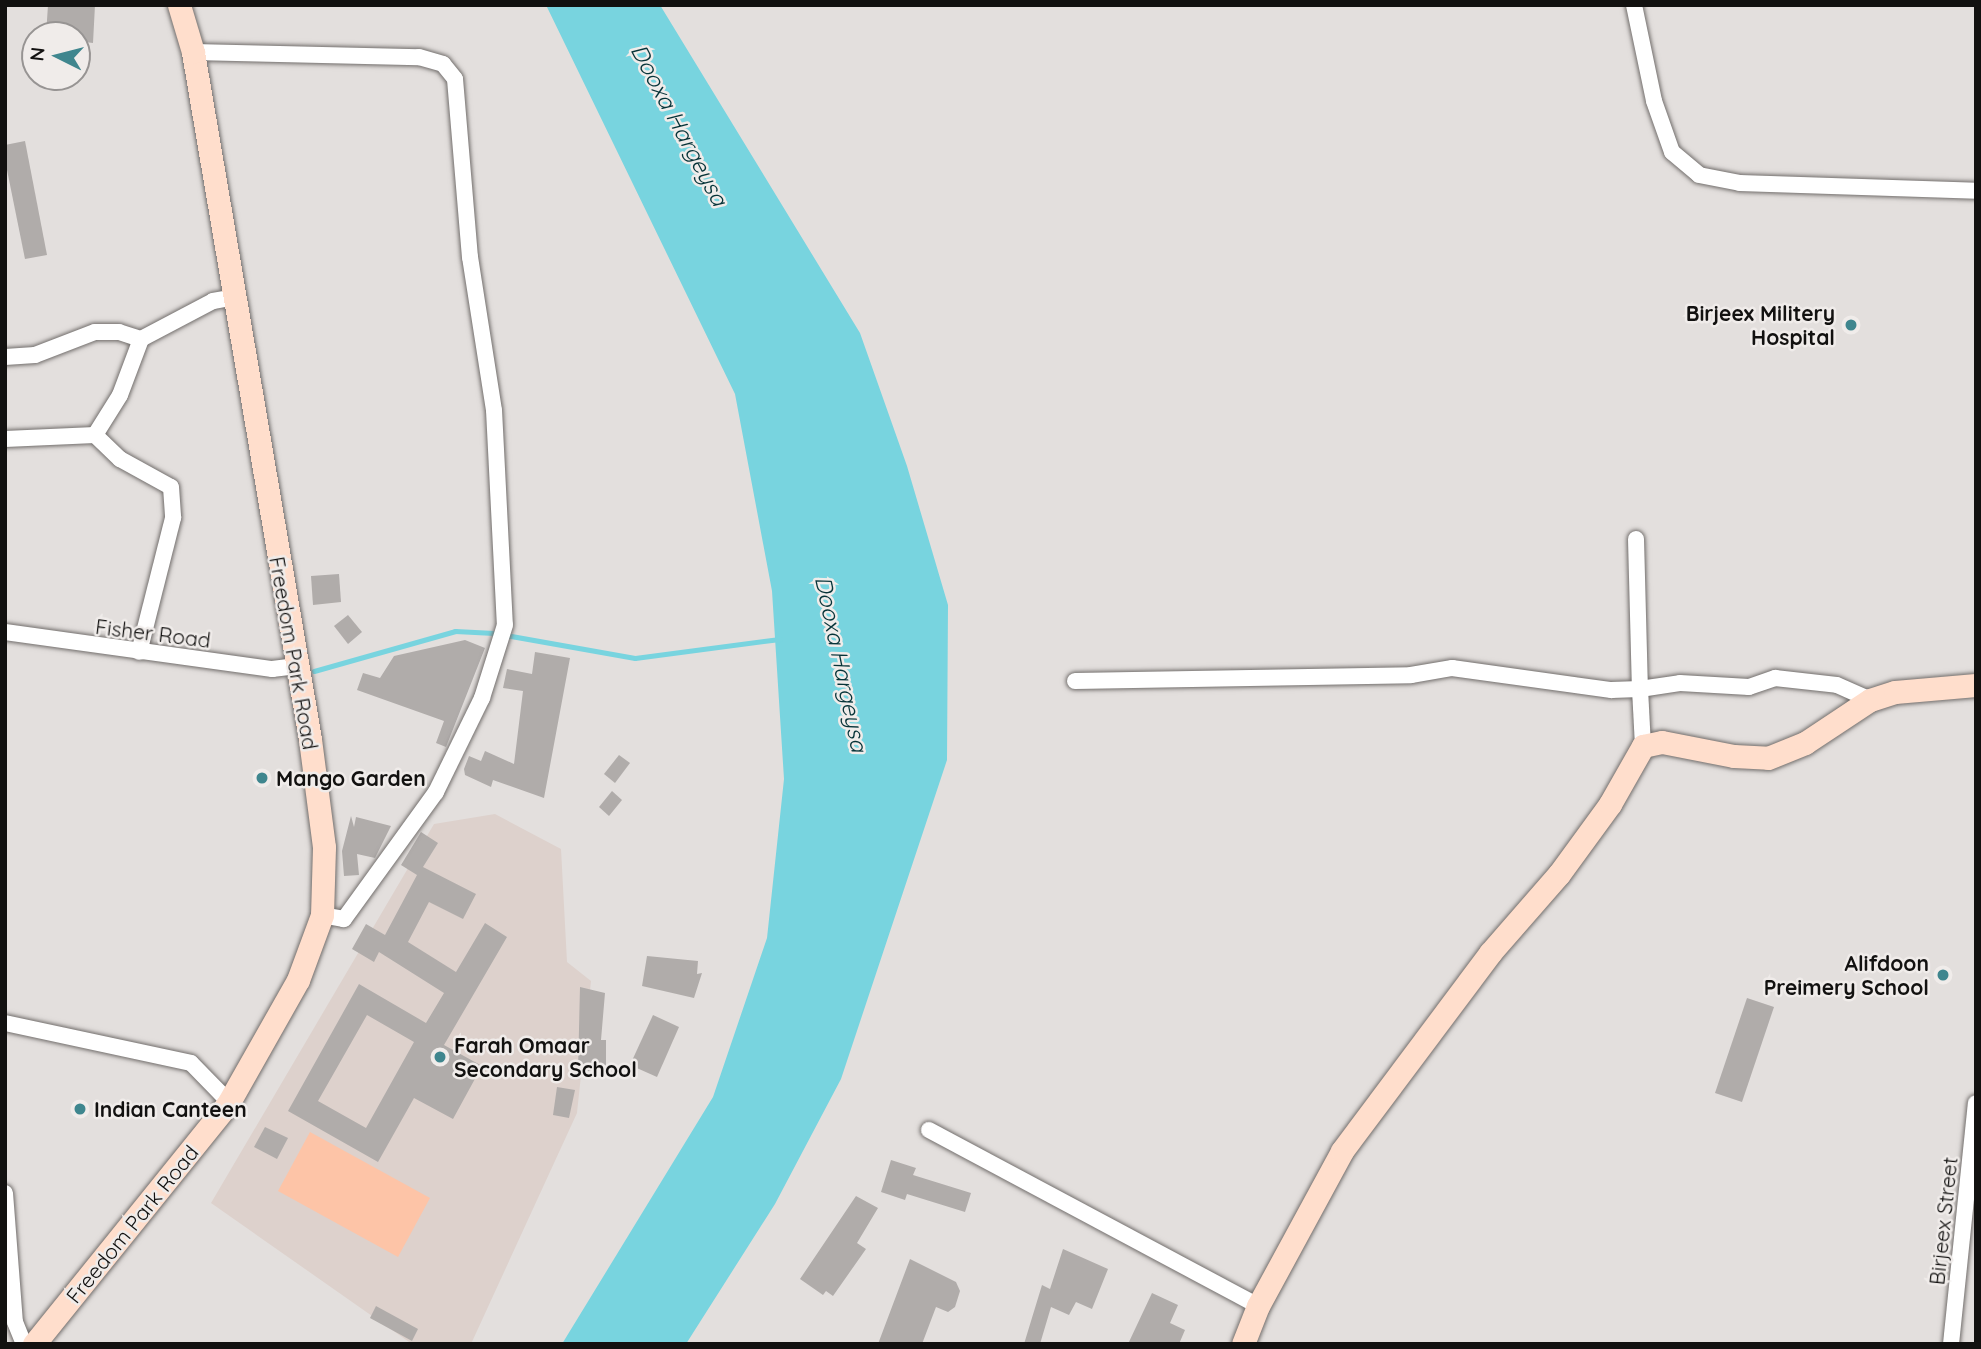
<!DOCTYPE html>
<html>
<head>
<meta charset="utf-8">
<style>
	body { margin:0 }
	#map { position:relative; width:1981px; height:1349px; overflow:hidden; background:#e3dfdd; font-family:Quicksand,sans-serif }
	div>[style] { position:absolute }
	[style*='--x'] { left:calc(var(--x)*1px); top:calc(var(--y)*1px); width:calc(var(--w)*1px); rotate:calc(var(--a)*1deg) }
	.built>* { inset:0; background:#ddd1cc }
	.green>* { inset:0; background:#fdc4a7 }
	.water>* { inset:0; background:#78d4df }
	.stream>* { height:5px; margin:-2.5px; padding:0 2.5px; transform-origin:2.5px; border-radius:2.5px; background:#78d4df }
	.building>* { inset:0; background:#b0acaa }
	.roads { filter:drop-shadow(0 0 2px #726e6c) drop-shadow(0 0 2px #726e6c) }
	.street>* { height:16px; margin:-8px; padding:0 8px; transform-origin:8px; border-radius:8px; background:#fff }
	.secondary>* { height:23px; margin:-11.5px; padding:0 11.5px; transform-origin:11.5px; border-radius:11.5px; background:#ffdecc }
	.dots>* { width:19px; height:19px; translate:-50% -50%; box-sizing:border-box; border:4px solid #f0ecea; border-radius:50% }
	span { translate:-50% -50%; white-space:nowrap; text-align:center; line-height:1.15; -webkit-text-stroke:5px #f0ecea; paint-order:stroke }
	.poi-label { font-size:21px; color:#121110; font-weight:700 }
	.right { translate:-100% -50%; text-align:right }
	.left { translate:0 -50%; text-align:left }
	.street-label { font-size:21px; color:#121110 }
	.water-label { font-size:23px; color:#063439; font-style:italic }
	.frame { position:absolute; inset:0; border:7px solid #121110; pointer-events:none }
	.north { position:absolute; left:21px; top:21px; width:70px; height:70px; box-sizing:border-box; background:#f0ecea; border:2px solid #979493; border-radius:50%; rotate:276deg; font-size:19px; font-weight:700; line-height:28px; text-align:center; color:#121110 }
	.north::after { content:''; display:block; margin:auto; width:24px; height:32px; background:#3f868e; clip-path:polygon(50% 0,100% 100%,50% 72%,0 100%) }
</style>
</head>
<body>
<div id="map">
	<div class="built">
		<div style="clip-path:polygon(495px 814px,561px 849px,567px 962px,591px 981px,577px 1113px,471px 1344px,412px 1344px,211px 1203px,434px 824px)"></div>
	</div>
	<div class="green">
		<div style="clip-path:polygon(310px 1132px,430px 1198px,398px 1257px,278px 1191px)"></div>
	</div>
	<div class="water">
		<div style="clip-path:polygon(546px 5px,660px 5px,860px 333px,907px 466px,948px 605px,947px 760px,841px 1079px,775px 1204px,686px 1344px,562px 1344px,713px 1097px,767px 938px,784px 779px,772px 591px,735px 394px)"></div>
	</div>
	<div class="stream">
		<div style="--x:314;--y:671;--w:147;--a:-15.8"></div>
		<div style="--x:455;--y:631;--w:39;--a:3"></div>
		<div style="--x:494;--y:633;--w:143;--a:10.1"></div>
		<div style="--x:635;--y:658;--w:146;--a:-7.5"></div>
	</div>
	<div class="building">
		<div style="clip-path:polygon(48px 5px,95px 5px,93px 43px,77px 41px,77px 35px,46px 35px)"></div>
		<div style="clip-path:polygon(25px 141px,47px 255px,25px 259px,5px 160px,5px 145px)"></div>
		<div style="clip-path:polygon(339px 574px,341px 602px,313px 605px,311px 576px)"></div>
		<div style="clip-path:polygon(348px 615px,362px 632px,348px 644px,334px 626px)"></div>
		<div style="clip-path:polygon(465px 640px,485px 648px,446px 747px,436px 743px,444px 721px,357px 690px,363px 673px,380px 678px,394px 656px)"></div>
		<div style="clip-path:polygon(535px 652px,570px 658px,544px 798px,493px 780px,491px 787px,465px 775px,464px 769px,469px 756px,481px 761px,485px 751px,514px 764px,523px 691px,503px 688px,507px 669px,532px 674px)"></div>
		<div style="clip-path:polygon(619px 755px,630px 763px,615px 783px,604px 774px)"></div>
		<div style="clip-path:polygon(612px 791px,622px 800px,609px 816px,599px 807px)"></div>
		<div style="clip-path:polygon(351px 816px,354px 827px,356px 817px,391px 826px,375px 858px,357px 854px,359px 875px,344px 876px,342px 851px)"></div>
		<div style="clip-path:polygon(evenodd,421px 832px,438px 843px,423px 867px,476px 894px,463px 919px,429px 902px,408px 942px,456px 972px,485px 923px,507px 937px,444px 1045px,482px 1066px,453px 1119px,414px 1098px,378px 1162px,288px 1111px,359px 984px,426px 1023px,444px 993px,379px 952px,374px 962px,352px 949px,366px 924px,385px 935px,417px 875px,401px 865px,421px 832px,367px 1015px,414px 1042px,366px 1128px,318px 1101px,367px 1015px)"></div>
		<div style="clip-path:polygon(647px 956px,698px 961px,697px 974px,702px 973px,694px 998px,642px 986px)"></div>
		<div style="clip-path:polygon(580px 987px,605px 993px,601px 1040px,606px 1040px,606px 1071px,578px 1071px)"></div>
		<div style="clip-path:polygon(1747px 998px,1774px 1007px,1742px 1102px,1715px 1093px)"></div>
		<div style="clip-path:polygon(653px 1015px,679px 1027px,657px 1077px,630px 1065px)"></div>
		<div style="clip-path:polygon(557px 1087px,575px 1090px,569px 1118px,553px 1115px)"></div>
		<div style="clip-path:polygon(265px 1127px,288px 1138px,277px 1159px,254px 1147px)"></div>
		<div style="clip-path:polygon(891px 1160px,916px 1168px,913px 1175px,971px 1193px,965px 1212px,907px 1194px,905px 1200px,881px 1192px)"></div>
		<div style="clip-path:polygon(856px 1196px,878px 1208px,857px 1243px,866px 1249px,833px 1296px,826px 1291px,823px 1295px,800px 1279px)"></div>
		<div style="clip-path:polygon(1063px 1249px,1108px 1269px,1092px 1309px,1076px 1302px,1069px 1315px,1051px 1307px,1040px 1344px,1024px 1344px,1042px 1285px,1050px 1289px)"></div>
		<div style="clip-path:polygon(910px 1259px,956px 1282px,960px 1291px,955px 1307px,948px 1312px,936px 1307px,922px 1344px,878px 1344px)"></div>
		<div style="clip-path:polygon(1152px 1293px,1178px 1305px,1170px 1323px,1185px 1330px,1179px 1344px,1128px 1344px)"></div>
		<div style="clip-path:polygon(376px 1306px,418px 1329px,412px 1341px,370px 1318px)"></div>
	</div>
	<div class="roads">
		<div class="street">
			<div style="--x:1634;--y:5;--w:98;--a:78.2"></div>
			<div style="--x:1654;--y:101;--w:54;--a:70.6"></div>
			<div style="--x:1672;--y:152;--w:35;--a:40"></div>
			<div style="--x:1699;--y:175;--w:42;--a:11"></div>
			<div style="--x:1740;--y:183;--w:236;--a:1.9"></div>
			<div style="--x:193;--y:52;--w:226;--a:1.3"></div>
			<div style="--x:419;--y:57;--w:25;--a:16"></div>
			<div style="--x:443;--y:64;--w:19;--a:51"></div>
			<div style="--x:455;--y:79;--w:179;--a:85.2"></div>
			<div style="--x:470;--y:257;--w:155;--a:81.1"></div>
			<div style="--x:494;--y:410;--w:215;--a:87.1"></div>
			<div style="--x:505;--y:625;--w:77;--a:107.5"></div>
			<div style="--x:482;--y:698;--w:105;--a:116.1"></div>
			<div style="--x:436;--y:792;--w:157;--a:125.9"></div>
			<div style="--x:344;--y:919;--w:22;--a:-170"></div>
			<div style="--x:5;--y:357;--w:30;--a:-4"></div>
			<div style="--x:35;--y:355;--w:64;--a:-21"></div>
			<div style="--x:95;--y:332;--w:24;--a:0"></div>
			<div style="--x:119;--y:332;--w:23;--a:18"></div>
			<div style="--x:95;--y:435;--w:47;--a:-58"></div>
			<div style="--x:120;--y:395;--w:60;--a:-69.4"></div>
			<div style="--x:141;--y:339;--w:81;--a:-27.8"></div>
			<div style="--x:213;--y:301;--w:22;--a:-10"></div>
			<div style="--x:5;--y:439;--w:90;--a:-2.5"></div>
			<div style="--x:95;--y:435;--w:35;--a:44"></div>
			<div style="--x:120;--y:459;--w:58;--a:28.8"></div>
			<div style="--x:171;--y:487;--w:31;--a:86"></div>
			<div style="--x:173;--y:518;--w:138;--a:104.2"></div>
			<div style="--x:1636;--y:539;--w:150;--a:88.5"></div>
			<div style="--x:1640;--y:689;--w:40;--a:-8.5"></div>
			<div style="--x:1680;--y:683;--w:69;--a:3.3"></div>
			<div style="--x:1749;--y:687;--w:28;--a:-19"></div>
			<div style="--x:1775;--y:678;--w:62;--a:6.4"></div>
			<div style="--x:1837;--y:685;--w:36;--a:24"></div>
			<div style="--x:5;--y:632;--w:270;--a:7.9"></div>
			<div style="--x:272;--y:669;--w:25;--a:-7"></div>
			<div style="--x:1075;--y:681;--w:336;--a:-1"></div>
			<div style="--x:1411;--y:675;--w:42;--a:-9.7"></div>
			<div style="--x:1452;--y:668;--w:161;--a:7.9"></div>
			<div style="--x:1611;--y:690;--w:29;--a:-2"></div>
			<div style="--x:1640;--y:689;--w:57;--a:87"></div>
			<div style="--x:5;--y:1023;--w:190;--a:12.1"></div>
			<div style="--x:191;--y:1063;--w:54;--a:45.7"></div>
			<div style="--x:929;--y:1130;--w:373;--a:28.1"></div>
			<div style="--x:5;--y:1193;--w:129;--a:85.6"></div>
			<div style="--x:15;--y:1322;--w:24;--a:68"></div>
			<div style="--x:1951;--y:1344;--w:242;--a:-84.1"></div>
		</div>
		<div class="secondary">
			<div style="--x:34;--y:1344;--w:311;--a:-51.1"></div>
			<div style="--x:229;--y:1102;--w:140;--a:-60.5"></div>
			<div style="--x:298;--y:980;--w:69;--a:-69.7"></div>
			<div style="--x:322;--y:915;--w:68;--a:-88.3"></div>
			<div style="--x:324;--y:847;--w:109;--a:-97.4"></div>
			<div style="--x:310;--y:739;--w:697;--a:-99.67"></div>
			<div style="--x:193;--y:52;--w:49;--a:-106.6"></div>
			<div style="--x:1243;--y:1344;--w:41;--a:-68.5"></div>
			<div style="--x:1258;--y:1306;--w:176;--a:-61.5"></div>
			<div style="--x:1342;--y:1151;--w:247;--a:-53.2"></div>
			<div style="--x:1490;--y:953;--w:105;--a:-48.9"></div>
			<div style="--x:1559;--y:874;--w:87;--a:-53.9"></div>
			<div style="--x:1610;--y:804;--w:67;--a:-60.4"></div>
			<div style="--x:1643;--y:746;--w:19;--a:-12"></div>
			<div style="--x:1662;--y:742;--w:73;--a:11"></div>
			<div style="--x:1734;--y:756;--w:34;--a:3"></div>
			<div style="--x:1768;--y:758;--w:40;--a:-22"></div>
			<div style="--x:1805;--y:743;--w:78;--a:-33.5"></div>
			<div style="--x:1870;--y:700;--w:26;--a:-18"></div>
			<div style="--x:1895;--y:692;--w:81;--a:-4.9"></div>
		</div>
	</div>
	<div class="dots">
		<div style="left:1851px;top:325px;background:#3f868e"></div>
		<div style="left:262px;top:778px;background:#3f868e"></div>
		<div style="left:1943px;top:975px;background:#3f868e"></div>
		<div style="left:440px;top:1057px;background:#3f868e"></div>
		<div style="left:80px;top:1109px;background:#3f868e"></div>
	</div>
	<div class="poi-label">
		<span class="right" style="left:1835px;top:325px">Birjeex Militery<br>Hospital</span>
		<span class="left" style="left:276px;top:778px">Mango Garden</span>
		<span class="right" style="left:1929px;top:975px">Alifdoon<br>Preimery School</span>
		<span class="left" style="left:454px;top:1057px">Farah Omaar<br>Secondary School</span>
		<span class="left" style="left:94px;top:1109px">Indian Canteen</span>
	</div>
	<div class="street-label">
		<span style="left:153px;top:633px;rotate:7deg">Fisher Road</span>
		<span style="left:294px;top:653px;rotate:80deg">Freedom Park Road</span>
		<span style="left:1943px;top:1221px;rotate:-84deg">Birjeex Street</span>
		<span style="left:132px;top:1224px;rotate:-51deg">Freedom Park Road</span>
	</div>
	<div class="water-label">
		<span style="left:679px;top:125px;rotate:62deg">Dooxa Hargeysa</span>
		<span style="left:841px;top:664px;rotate:78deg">Dooxa Hargeysa</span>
	</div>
	<div class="frame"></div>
	<div class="north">N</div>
</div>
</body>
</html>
